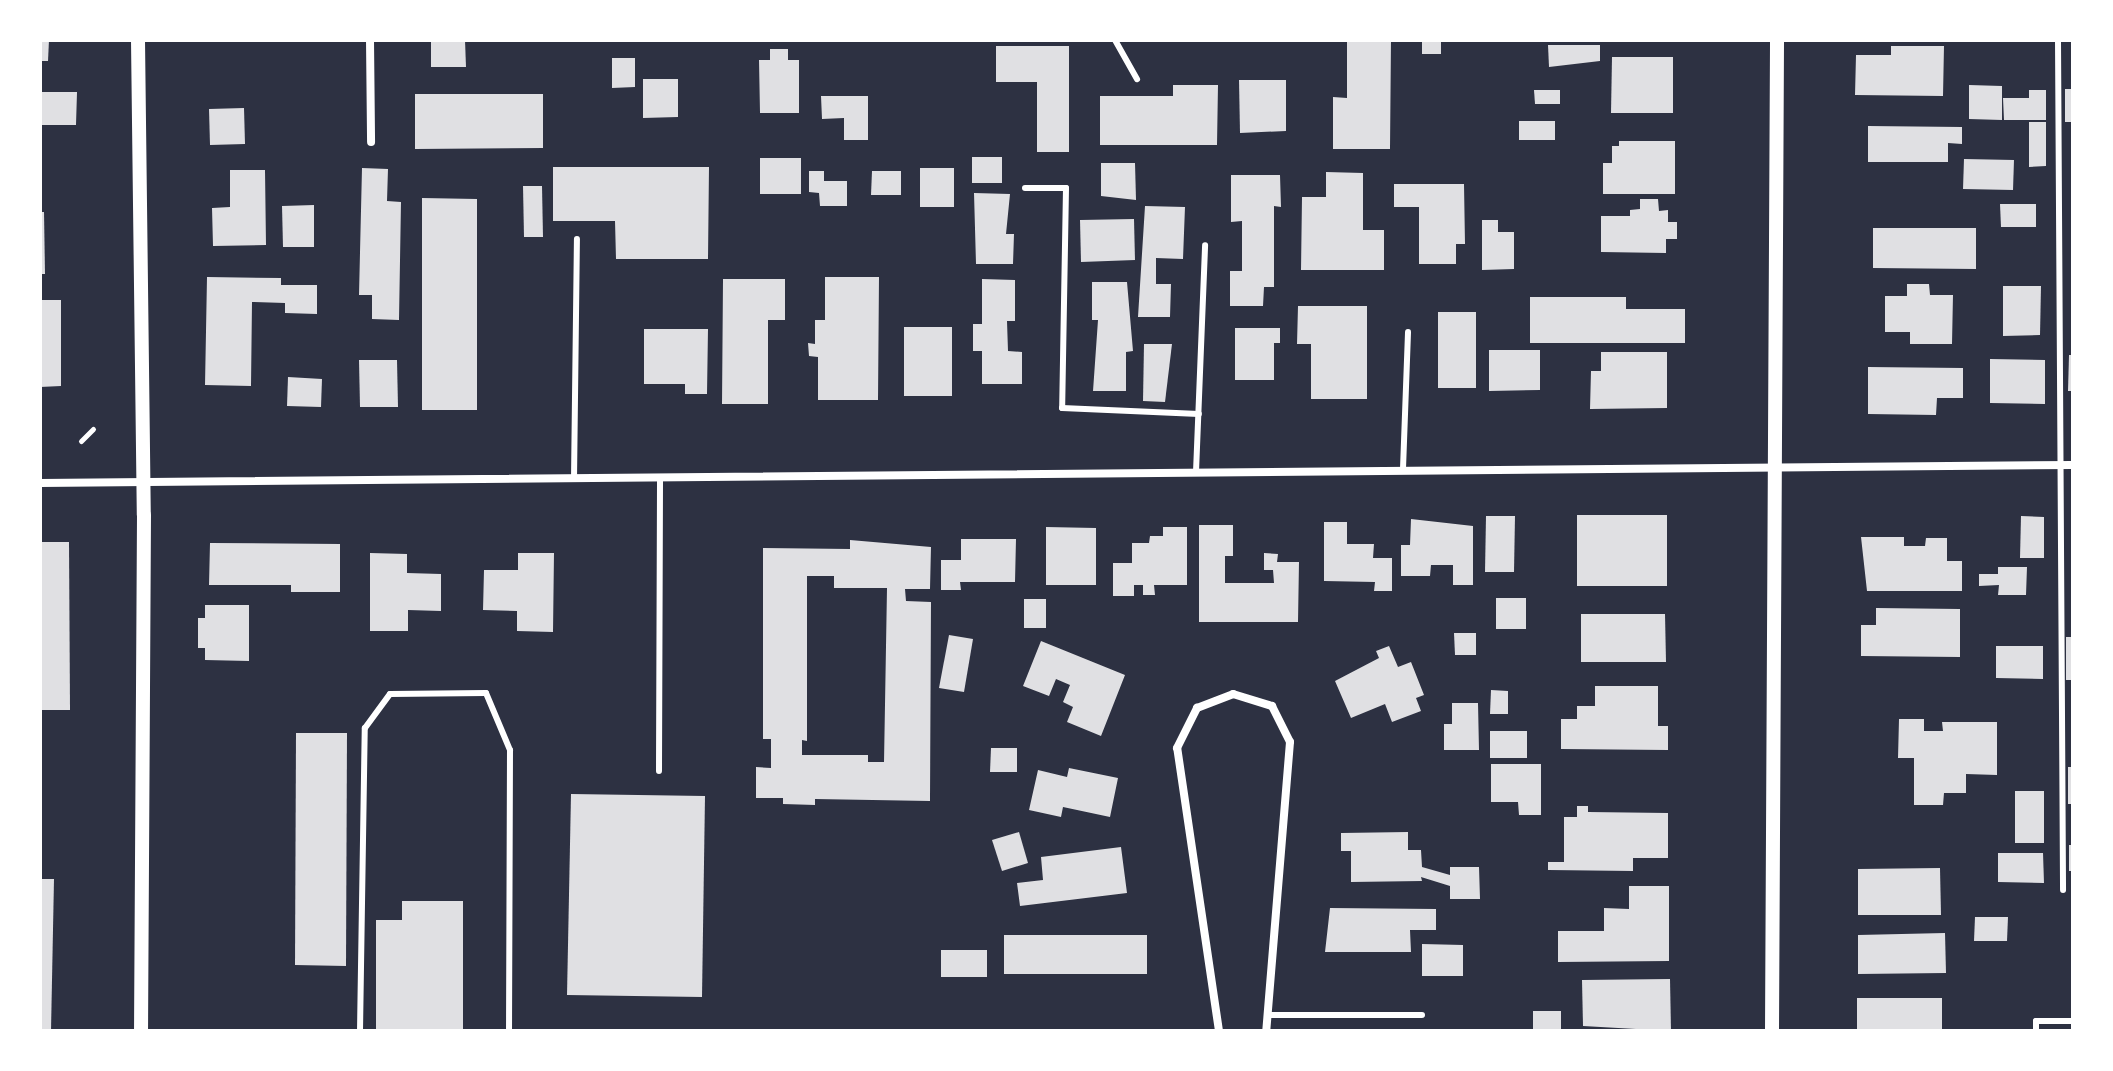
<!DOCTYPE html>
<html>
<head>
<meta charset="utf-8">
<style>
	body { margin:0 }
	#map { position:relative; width:2113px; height:1071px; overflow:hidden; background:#2d3142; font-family:"Fira Sans",sans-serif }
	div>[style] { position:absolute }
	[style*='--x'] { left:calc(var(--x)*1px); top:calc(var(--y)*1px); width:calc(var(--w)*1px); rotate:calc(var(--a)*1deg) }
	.building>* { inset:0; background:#e0e0e3 }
	.path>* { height:5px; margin:-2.5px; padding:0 2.5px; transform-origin:2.5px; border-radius:2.5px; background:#fff }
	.service>* { height:6px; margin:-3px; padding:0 3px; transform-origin:3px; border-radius:3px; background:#fff }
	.minor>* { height:8px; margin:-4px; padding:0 4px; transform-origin:4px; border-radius:4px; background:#fff }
	.tertiary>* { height:14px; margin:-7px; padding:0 7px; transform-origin:7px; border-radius:7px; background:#fff }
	span { translate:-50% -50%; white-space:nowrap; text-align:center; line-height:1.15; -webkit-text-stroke:6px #fff; paint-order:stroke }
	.frame { position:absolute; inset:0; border:42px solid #fff; pointer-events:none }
</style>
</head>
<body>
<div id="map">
	<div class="building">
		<div style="clip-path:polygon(40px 40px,49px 40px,48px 61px,40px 61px)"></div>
		<div style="clip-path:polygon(431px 40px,465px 40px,466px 67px,431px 67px)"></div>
		<div style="clip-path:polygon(1347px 40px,1391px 40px,1390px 149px,1333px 149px,1333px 97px,1347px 98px)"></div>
		<div style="clip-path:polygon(1422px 40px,1441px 40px,1441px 54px,1422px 54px)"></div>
		<div style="clip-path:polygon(1548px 45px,1600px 45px,1600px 61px,1549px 67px)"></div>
		<div style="clip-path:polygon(996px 46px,1069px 46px,1069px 152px,1037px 152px,1037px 82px,996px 82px)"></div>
		<div style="clip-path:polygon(1891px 46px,1944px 46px,1943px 96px,1855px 95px,1856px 55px,1891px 55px)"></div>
		<div style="clip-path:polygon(770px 49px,788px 49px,788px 60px,799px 60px,799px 113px,760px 113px,759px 60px,770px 60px)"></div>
		<div style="clip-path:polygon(1612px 57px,1673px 57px,1673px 113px,1611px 113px)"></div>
		<div style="clip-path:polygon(612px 58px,635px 58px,635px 87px,612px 88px)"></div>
		<div style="clip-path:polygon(643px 79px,678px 79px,678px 117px,643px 118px)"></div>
		<div style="clip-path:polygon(1239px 80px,1286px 80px,1286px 131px,1240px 133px)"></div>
		<div style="clip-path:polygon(1173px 85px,1218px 85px,1217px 145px,1100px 145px,1100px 96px,1173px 96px)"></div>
		<div style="clip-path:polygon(1969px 85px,2002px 86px,2002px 120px,1969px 119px)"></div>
		<div style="clip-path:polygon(2065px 89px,2073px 89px,2073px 122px,2065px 122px)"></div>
		<div style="clip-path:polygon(1534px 90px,1560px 90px,1560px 104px,1535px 104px)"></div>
		<div style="clip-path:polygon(2029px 90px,2046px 90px,2046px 120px,2004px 120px,2003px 98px,2029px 98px)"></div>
		<div style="clip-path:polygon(40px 92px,77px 92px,76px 125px,40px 125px)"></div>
		<div style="clip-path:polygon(415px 94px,543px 94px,543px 148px,415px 149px)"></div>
		<div style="clip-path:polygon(821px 96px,868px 96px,868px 140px,844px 140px,844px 118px,822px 119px)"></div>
		<div style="clip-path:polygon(244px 108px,245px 144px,210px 145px,209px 109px)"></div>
		<div style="clip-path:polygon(1519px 121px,1555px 121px,1555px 140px,1519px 140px)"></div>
		<div style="clip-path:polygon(2029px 122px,2046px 122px,2046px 166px,2029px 167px)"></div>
		<div style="clip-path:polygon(1868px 126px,1962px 127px,1962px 144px,1948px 143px,1948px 162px,1868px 162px)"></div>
		<div style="clip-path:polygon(1619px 141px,1675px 141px,1675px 194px,1603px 194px,1603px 163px,1612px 163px,1612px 146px,1619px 146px)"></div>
		<div style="clip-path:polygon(972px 157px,1002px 157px,1002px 183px,972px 183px)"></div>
		<div style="clip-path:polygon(760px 158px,801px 158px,801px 194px,760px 194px)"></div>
		<div style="clip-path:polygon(1964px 159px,2014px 160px,2013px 190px,1963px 189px)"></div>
		<div style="clip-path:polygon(1101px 163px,1135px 163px,1136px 200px,1101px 196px)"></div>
		<div style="clip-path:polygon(553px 167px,709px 167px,708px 259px,616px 259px,615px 221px,553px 221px)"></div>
		<div style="clip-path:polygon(362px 168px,388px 169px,387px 201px,401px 202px,399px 320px,372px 319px,372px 295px,359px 295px)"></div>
		<div style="clip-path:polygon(920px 168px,954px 168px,954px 207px,920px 207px)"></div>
		<div style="clip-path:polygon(230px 170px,265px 170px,266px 245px,213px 246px,212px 208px,230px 207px)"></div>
		<div style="clip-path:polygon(809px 171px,824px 171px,824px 181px,847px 181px,847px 206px,820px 206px,819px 193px,809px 192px)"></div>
		<div style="clip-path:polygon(872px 171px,901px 171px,901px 195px,871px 195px)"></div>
		<div style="clip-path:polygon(1326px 172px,1363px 173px,1363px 230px,1384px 230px,1384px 270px,1301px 270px,1302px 197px,1326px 197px)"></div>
		<div style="clip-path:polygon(1231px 175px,1280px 175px,1281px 207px,1274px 206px,1274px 287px,1264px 287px,1263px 306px,1230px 306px,1230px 271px,1242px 271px,1242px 221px,1231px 222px)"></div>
		<div style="clip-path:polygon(1394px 184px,1464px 184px,1465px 244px,1456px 244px,1456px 264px,1419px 264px,1419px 207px,1394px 207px)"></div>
		<div style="clip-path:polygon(523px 186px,542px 186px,543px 237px,524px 237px)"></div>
		<div style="clip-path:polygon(974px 193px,1010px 194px,1006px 234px,1014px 234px,1013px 264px,976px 264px)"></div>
		<div style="clip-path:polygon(422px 198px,477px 199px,477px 410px,422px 410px)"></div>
		<div style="clip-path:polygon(1640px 199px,1658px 199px,1659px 211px,1668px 210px,1668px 222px,1677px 222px,1677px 239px,1666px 239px,1666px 253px,1601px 252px,1601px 216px,1630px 216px,1630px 210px,1640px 209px)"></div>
		<div style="clip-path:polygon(2000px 204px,2036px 204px,2036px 227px,2001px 227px)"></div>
		<div style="clip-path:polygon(314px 205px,314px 247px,283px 247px,282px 206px)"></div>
		<div style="clip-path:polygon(1145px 206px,1185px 207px,1183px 259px,1156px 258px,1156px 284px,1171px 284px,1170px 317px,1138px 317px)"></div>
		<div style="clip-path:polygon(40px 212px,44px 212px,45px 274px,40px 274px)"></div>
		<div style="clip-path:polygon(1134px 219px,1135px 260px,1081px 262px,1080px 220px)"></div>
		<div style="clip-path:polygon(1482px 220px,1498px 220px,1498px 232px,1514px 232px,1514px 269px,1482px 270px)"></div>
		<div style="clip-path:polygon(1873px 228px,1976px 228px,1976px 269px,1873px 268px)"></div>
		<div style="clip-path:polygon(207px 277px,281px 278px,281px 285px,317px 285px,317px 314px,285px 313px,285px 303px,252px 302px,251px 386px,205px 385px)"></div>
		<div style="clip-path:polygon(825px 277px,879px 277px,878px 400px,818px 400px,818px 357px,809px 356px,808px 343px,815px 344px,815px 320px,825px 320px)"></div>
		<div style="clip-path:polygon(723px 279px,785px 279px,785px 320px,768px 320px,768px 404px,722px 404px)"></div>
		<div style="clip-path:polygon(982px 279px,1015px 280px,1015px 321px,1007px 321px,1008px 351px,1022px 352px,1022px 384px,982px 384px,982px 351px,973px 351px,973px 324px,982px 324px)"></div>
		<div style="clip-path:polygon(1092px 282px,1127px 282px,1133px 351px,1126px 352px,1126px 391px,1093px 391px,1098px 320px,1092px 320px)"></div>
		<div style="clip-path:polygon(1907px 284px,1929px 284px,1930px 295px,1953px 295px,1952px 344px,1910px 344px,1910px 332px,1885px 332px,1885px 296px,1907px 296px)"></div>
		<div style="clip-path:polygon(2003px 286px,2041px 286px,2040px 335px,2003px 336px)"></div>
		<div style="clip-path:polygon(1530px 297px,1626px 297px,1626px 309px,1685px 309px,1685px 343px,1530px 343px)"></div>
		<div style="clip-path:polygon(40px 300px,61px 300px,61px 386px,40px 387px)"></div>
		<div style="clip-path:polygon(1298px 306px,1367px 306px,1367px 399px,1311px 399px,1311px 344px,1297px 344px)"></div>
		<div style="clip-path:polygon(1438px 312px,1476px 312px,1476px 388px,1438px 388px)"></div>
		<div style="clip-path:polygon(904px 327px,952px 327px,952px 396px,904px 396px)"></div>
		<div style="clip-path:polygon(1235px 328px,1280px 328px,1280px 343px,1274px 343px,1274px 380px,1235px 380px)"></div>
		<div style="clip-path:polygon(644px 329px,708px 329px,707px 394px,685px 394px,685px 384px,644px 384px)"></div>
		<div style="clip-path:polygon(1144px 344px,1172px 344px,1165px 402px,1143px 401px)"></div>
		<div style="clip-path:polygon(1489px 350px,1540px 350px,1540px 390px,1489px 391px)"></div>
		<div style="clip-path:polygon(1601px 352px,1667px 352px,1667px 408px,1590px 409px,1591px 371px,1601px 371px)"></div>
		<div style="clip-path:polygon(2069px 355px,2073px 355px,2073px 391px,2068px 391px)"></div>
		<div style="clip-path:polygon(1990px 359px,2045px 360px,2045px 404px,1990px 403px)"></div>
		<div style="clip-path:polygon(359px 360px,397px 360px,398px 407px,360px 407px)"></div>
		<div style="clip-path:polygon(1868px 367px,1963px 368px,1963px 398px,1937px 398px,1936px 415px,1868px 414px)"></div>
		<div style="clip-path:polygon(288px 377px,322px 379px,321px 407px,287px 406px)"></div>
		<div style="clip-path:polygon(1577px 515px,1667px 515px,1667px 586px,1577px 586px)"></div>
		<div style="clip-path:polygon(1486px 516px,1515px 516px,1514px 572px,1485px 572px)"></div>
		<div style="clip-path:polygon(2021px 516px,2044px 517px,2044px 558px,2020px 558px)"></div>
		<div style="clip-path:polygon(1411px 519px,1473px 526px,1473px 585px,1453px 585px,1453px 565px,1431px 565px,1430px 576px,1401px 576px,1401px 545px,1410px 545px)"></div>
		<div style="clip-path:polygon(1324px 522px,1347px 522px,1347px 544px,1374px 544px,1373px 558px,1392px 558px,1392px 591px,1374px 591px,1375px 582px,1324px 581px)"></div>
		<div style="clip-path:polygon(1199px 525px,1233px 525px,1233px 556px,1225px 556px,1225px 583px,1274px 583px,1273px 570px,1264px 570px,1264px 553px,1278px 554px,1277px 562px,1299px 562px,1298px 622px,1199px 622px)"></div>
		<div style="clip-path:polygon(1046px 527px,1096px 528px,1096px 585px,1046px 585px)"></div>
		<div style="clip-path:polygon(1163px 527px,1187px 527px,1187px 585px,1154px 585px,1155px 595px,1143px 595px,1143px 585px,1134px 585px,1134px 596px,1113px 596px,1113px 563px,1132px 563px,1132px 543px,1149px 543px,1150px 536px,1163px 536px)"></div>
		<div style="clip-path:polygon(1861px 537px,1904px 537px,1904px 546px,1925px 546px,1926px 538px,1947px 538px,1947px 561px,1962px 561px,1962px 591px,1867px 591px)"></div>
		<div style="clip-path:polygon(961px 539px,1016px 539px,1015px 582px,960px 582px,961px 590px,941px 590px,941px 560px,961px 560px)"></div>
		<div style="clip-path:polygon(evenodd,850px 540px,931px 547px,930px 589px,905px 589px,906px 601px,931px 602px,930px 801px,815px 799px,815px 805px,783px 804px,783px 798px,756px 798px,756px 767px,771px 768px,771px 739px,763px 739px,763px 548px,850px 549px,850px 540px,807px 576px,834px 576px,834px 588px,887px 588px,884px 762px,868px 762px,868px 755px,802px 755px,802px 740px,807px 741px,807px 576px)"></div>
		<div style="clip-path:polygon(40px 542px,69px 542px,70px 710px,40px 710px)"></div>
		<div style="clip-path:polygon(210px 543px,340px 544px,340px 592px,291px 592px,291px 585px,209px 585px)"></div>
		<div style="clip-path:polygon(370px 553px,407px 554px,407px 573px,441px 574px,441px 611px,408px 610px,408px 631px,370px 631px)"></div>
		<div style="clip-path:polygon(518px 553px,554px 553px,553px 632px,517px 631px,517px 611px,483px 610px,484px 570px,518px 570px)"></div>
		<div style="clip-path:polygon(1998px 567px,2027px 567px,2026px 595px,1998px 595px,1999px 585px,1979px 586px,1979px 574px,1998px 574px)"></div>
		<div style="clip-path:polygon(1496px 598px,1526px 598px,1526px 629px,1496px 629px)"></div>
		<div style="clip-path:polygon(1024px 599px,1046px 599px,1046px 628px,1024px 628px)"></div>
		<div style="clip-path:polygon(205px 605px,249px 605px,249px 661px,205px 660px,205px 648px,198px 648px,198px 618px,205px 618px)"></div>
		<div style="clip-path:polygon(1876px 608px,1960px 609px,1960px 657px,1861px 656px,1861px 625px,1876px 625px)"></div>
		<div style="clip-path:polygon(1581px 614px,1665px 614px,1666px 662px,1581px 662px)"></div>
		<div style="clip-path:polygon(1454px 633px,1476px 633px,1476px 655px,1455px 655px)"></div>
		<div style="clip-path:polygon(949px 635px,973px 639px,964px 692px,939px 688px)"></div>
		<div style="clip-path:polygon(2066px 637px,2073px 637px,2073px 680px,2066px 680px)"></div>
		<div style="clip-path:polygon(1041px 641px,1125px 675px,1101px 736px,1067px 722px,1073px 707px,1063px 702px,1070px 685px,1056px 679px,1049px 696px,1023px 686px)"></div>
		<div style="clip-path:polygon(1389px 646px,1398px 667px,1411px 662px,1424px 695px,1416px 698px,1421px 711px,1392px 722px,1385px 704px,1351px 718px,1335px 681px,1379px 658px,1376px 651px)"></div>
		<div style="clip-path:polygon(1996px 646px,2043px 646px,2043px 679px,1996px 678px)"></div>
		<div style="clip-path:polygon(1595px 686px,1658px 686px,1658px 726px,1668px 726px,1668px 750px,1561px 749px,1561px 719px,1577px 719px,1577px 706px,1595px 706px)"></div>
		<div style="clip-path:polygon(1491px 690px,1508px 691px,1508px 714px,1490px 714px)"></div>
		<div style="clip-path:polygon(1452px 703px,1478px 703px,1479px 750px,1444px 750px,1444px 724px,1452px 724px)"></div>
		<div style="clip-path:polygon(1899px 719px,1924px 719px,1924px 731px,1943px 731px,1942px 722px,1997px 722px,1997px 775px,1966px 774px,1966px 793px,1944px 793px,1943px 805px,1914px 805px,1914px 758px,1898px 758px)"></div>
		<div style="clip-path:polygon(1490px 731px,1527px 731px,1527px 758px,1490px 758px)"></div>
		<div style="clip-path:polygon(296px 733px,347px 733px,346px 966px,295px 965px)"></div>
		<div style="clip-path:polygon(991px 748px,1017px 748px,1017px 772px,990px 772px)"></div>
		<div style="clip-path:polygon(1491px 764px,1541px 764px,1541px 815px,1519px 815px,1518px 802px,1491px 802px)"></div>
		<div style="clip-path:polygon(2068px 767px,2073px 767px,2073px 804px,2068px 804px)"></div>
		<div style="clip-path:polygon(1069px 768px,1118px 778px,1110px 817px,1063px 807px,1061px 817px,1029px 810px,1038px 770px,1067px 777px)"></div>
		<div style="clip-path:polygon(2015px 791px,2044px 791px,2044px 843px,2015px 843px)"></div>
		<div style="clip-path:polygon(571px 794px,705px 796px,702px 997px,567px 995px)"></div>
		<div style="clip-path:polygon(1577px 806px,1588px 806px,1588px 812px,1668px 813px,1668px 858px,1633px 858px,1633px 871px,1548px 870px,1548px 862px,1564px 862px,1564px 817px,1577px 817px)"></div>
		<div style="clip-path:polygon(1019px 832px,1028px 863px,1002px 871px,992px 840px)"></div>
		<div style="clip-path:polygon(1408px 832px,1408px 850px,1421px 850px,1422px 867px,1450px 875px,1450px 867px,1479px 867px,1480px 899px,1450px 899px,1450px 886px,1421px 877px,1422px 881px,1351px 882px,1351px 851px,1341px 851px,1341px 833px)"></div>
		<div style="clip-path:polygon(2069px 845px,2073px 845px,2073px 871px,2069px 871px)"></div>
		<div style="clip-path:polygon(1121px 847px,1127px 893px,1020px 906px,1017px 883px,1043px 880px,1041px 857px)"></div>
		<div style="clip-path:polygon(1998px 853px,2043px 853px,2044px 883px,1998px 882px)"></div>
		<div style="clip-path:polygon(1940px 868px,1941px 915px,1858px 915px,1858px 869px)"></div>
		<div style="clip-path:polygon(40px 879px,54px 879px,51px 1031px,40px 1031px)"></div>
		<div style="clip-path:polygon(1629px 886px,1669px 886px,1669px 961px,1558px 962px,1558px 931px,1604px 931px,1604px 908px,1629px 909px)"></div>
		<div style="clip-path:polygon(402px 901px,463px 901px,463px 1031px,376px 1031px,376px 920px,402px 920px)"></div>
		<div style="clip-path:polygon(1330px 908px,1436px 909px,1436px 930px,1410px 930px,1411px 952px,1325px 952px)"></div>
		<div style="clip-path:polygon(1975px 917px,2008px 917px,2007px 941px,1974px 941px)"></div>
		<div style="clip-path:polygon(1945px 933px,1946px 973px,1858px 974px,1858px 935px)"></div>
		<div style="clip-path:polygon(1004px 935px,1147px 935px,1147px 974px,1004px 974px)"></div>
		<div style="clip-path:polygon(1422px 944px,1463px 945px,1463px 976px,1422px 976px)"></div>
		<div style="clip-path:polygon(941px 950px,987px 950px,987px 977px,941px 977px)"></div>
		<div style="clip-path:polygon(1670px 979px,1671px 1031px,1583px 1026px,1582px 980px)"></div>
		<div style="clip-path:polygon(1857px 998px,1942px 998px,1942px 1031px,1857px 1031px)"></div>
		<div style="clip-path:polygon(1533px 1011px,1561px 1011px,1561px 1031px,1533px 1031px)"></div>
	</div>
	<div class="path">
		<div style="--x:81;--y:441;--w:17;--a:-45"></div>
	</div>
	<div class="service">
		<div style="--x:1115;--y:40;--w:45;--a:60.6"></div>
		<div style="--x:2058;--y:40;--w:850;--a:89.66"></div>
		<div style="--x:1025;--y:188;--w:41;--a:0"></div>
		<div style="--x:1066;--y:188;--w:220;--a:91"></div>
		<div style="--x:1062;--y:408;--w:137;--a:2.5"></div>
		<div style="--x:1403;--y:469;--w:137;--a:-87.9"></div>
		<div style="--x:1196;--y:472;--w:227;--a:-87.7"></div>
		<div style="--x:574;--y:479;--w:240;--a:-89.3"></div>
		<div style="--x:659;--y:771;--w:293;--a:-89.8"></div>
		<div style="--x:1269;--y:1015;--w:153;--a:0"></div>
		<div style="--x:360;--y:1031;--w:303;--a:-89.1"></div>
		<div style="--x:365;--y:728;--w:42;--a:-53.7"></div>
		<div style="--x:390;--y:694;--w:96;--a:-0.6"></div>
		<div style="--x:486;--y:693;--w:62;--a:67.2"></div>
		<div style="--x:510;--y:750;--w:281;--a:90.2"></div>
		<div style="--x:2036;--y:1031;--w:10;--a:-90"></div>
		<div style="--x:2036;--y:1021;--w:37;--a:0"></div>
	</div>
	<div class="minor">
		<div style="--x:370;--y:40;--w:102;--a:89.4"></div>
		<div style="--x:40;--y:483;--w:2033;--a:-0.51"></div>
		<div style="--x:1219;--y:1031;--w:286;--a:-98.4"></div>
		<div style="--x:1177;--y:748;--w:45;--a:-63.4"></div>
		<div style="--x:1197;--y:708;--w:39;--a:-21"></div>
		<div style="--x:1233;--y:694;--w:41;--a:17.1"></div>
		<div style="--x:1272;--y:706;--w:40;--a:63.4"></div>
		<div style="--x:1290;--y:742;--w:290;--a:94.7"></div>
	</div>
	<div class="tertiary">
		<div style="--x:138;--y:40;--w:475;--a:89.3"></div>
		<div style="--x:144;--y:515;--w:516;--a:90.33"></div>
		<div style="--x:1772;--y:1031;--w:991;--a:-89.71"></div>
	</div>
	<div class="frame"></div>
</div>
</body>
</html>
